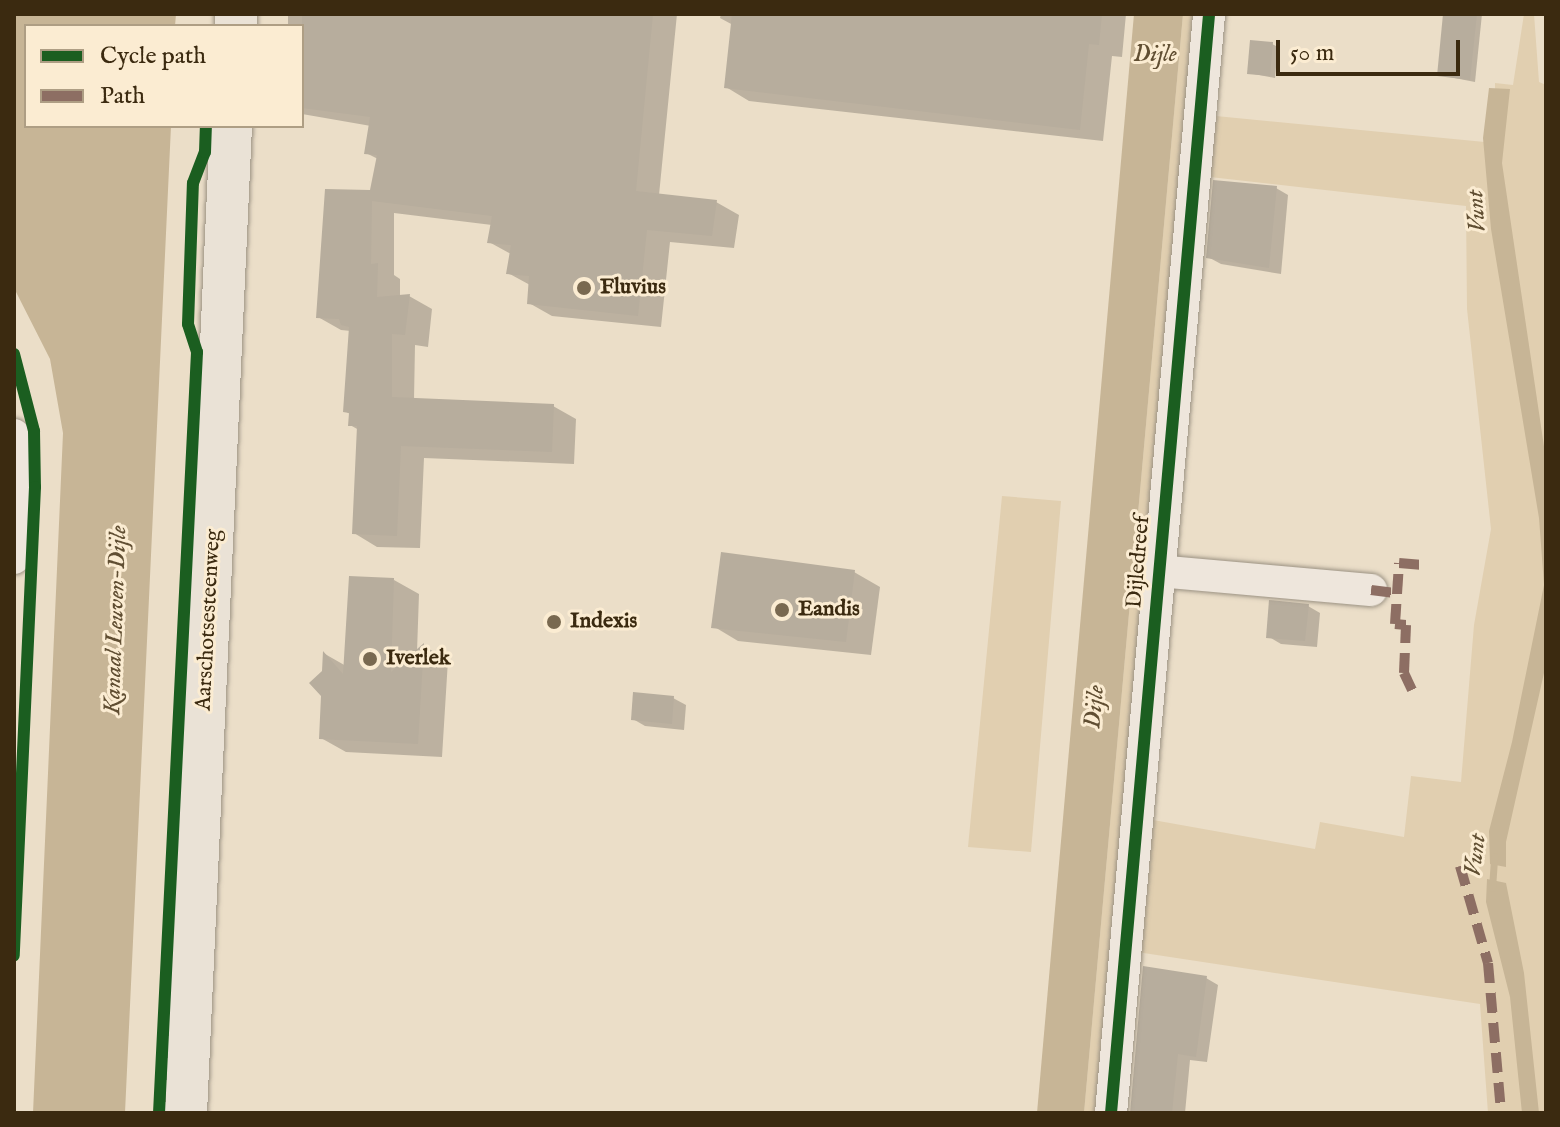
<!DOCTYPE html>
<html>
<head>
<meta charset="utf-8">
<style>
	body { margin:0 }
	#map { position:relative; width:1560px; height:1127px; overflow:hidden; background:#ebdec8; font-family:"IM FELL English",serif }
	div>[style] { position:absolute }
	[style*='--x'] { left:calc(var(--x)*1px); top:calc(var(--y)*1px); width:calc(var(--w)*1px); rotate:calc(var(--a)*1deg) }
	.green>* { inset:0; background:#e1cfb0 }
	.water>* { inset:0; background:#c7b596 }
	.shadow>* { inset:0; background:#0003 }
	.stream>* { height:7px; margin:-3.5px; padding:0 3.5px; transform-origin:3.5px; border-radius:3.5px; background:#c7b596 }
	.building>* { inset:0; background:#b7ad9d }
	.roads { filter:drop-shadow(0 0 2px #9b9283) drop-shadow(0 0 2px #9b9283) }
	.minor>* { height:32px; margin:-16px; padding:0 16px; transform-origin:16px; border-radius:16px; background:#eee6dc }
	.major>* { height:42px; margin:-21px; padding:0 21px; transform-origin:21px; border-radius:21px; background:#eae2d6 }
	.quiet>* { height:10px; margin-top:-5px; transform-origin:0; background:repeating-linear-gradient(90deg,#8d6e63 0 20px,transparent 0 30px) }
	.cycleway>* { height:12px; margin:-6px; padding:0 6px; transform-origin:6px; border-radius:6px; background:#1b5e20 }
	.dots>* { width:22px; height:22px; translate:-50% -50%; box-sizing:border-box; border:4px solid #fbecd2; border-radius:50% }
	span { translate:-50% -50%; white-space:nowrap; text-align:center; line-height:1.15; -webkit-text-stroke:6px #fbecd2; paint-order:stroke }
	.poi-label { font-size:22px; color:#3b2a10; font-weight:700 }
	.left { translate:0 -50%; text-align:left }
	.street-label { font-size:22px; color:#3b2a10 }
	.water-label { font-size:24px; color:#604e32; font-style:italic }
	.frame { position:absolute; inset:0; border:16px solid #3b2a10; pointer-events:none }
	.legend { position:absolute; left:24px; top:24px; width:280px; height:104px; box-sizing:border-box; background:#fbecd2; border:2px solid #ae9e84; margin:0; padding:10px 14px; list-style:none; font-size:24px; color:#3b2a10 }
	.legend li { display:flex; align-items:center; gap:16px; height:40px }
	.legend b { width:40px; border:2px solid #ae9e84 }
	.scale { position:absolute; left:1276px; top:40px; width:184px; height:36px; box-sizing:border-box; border:4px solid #3b2a10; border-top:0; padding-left:10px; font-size:24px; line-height:28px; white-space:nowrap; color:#3b2a10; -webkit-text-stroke:6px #fbecd2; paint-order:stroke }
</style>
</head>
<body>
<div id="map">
	<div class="green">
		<div style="clip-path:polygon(1183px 14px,1201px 14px,1099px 1113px,1084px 1113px)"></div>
		<div style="clip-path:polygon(1524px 14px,1534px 14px,1539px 82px,1546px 85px,1546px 1113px,1488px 1113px,1480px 1004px,1137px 952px,1153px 820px,1315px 849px,1320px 822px,1404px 837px,1411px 776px,1461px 782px,1474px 625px,1491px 529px,1467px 309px,1466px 206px,1210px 177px,1216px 116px,1495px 143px,1495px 83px,1513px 85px)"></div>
		<div style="clip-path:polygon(1002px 496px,1061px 501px,1031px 852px,968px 847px)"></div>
	</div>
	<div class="water">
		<div style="clip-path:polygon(14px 14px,176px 14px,175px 26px,26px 26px,26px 126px,171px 126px,125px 1113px,33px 1113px,63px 433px,50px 359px,14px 288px)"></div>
		<div style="clip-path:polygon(1134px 14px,1183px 14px,1084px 1113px,1037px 1113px)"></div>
		<div style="clip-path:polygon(1489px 88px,1510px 89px,1502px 163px,1546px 460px,1546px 664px,1506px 842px,1506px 867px,1490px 864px,1489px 831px,1512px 742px,1544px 585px,1539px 518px,1491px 229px,1483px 138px)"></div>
		<div style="clip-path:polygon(1487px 879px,1506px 883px,1524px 973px,1539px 1113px,1522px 1113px,1510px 997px,1486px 902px)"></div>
	</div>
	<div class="shadow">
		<div style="clip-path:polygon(288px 14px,677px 14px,659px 195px,716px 202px,739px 215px,734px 248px,670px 242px,661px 327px,552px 316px,529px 303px,530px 285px,508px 273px,511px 254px,489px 242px,492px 225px,394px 213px,394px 275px,400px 279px,400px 297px,409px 296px,432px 309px,428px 347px,415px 345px,414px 400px,553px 406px,576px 419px,574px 464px,424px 458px,420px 548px,377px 547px,354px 533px,359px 430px,350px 425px,350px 414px,345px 411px,351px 331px,341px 330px,318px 317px,371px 192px,378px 159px,366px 153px,371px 126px,302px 114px,302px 26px,288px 26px)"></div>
		<div style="clip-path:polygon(721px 14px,1126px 14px,1122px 57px,1112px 56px,1103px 141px,749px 101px,726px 87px,733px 25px,720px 18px)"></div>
		<div style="clip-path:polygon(1445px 14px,1482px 14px,1475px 82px,1439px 75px)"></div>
		<div style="clip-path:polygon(1272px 44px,1278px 47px,1275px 78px,1249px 73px)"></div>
		<div style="clip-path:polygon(1276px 188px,1288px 195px,1281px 274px,1221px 264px,1208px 257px)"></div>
		<div style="clip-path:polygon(854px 572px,880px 587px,871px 655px,738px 641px,713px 626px)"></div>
		<div style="clip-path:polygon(394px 580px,419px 594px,417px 652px,424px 646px,448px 660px,442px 757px,346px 752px,321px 738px,325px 654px,346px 666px)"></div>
		<div style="clip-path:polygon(1308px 606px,1320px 613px,1317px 647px,1281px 644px,1269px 637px)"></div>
		<div style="clip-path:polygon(673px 698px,686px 705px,684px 730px,645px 726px,633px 719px)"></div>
		<div style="clip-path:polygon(1206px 978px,1218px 985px,1207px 1062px,1190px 1060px,1185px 1113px,1130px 1113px)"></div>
	</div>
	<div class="stream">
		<div style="--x:1492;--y:888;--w:32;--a:-86"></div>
	</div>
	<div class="building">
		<div style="clip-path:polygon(302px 14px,653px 14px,636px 191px,717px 200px,712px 236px,647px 230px,638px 316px,527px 304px,529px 276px,506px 274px,511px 245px,487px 243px,492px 216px,372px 201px,371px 264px,378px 263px,377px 297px,410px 294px,405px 335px,392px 334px,392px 397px,554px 404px,552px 452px,401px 446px,397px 536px,352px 534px,357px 426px,348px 426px,349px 413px,343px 412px,349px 327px,341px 325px,339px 319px,316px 318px,325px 189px,370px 190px,377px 155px,364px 154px,370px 117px,302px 108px)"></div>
		<div style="clip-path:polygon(732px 14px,1102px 14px,1099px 45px,1089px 44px,1080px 130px,724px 88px)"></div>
		<div style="clip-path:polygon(1443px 14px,1477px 14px,1470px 80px,1437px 76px)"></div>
		<div style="clip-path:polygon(1250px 40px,1273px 42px,1270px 76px,1247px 74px)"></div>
		<div style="clip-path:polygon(1213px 180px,1277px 186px,1269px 268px,1206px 258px)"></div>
		<div style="clip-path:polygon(721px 552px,855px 570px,846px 642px,711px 628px)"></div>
		<div style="clip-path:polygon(349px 576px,394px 578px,391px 672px,424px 643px,418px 744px,319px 739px,321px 696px,309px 683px,322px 671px,323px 651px,343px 674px)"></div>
		<div style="clip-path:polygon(1269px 600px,1309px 604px,1305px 641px,1266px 638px)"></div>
		<div style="clip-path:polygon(633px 692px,674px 696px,672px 724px,631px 720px)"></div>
		<div style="clip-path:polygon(1143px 966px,1207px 976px,1196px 1057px,1178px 1054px,1172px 1113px,1130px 1113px)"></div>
	</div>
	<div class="roads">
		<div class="minor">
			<div style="--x:14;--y:435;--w:123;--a:90"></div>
			<div style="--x:1158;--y:571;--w:214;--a:5.1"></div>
			<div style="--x:1111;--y:1113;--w:1103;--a:-84.9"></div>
		</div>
		<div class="major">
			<div style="--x:236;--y:26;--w:12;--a:-90"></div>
			<div style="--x:186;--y:1113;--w:988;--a:-87.39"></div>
		</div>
	</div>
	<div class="quiet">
		<div style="--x:1371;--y:590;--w:26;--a:7"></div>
		<div style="--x:1412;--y:690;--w:19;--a:-115"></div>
		<div style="--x:1404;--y:673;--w:48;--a:-87.6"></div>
		<div style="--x:1406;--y:625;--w:11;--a:-175"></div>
		<div style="--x:1395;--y:624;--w:61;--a:-86.2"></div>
		<div style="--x:1399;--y:563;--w:21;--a:5"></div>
		<div style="--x:1460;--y:866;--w:101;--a:73.9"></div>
		<div style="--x:1488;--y:963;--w:151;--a:85"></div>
	</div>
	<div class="cycleway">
		<div style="--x:14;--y:354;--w:80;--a:75.4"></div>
		<div style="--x:34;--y:431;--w:56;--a:89"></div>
		<div style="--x:35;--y:487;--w:469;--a:92.6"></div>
		<div style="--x:159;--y:1113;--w:762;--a:-87.14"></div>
		<div style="--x:197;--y:352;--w:29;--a:-108"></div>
		<div style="--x:188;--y:324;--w:141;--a:-88"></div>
		<div style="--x:193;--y:183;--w:33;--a:-69"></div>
		<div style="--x:205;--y:152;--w:26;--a:-88"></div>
		<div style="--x:1111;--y:1113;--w:1103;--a:-84.9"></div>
	</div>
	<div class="dots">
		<div style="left:584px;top:288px;background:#796950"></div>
		<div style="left:782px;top:610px;background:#796950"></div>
		<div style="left:554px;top:622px;background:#796950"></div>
		<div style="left:370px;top:659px;background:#796950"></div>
	</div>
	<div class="poi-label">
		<span class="left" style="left:600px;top:288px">Fluvius</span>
		<span class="left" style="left:798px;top:610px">Eandis</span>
		<span class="left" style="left:570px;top:622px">Indexis</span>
		<span class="left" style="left:386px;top:659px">Iverlek</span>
	</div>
	<div class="street-label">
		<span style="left:1139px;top:562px;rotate:-85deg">Dijledreef</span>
		<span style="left:209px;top:620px;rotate:-87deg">Aarschotsesteenweg</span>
	</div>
	<div class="water-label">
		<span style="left:1155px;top:55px">Dijle</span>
		<span style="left:1477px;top:211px;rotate:-94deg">Vunt</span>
		<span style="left:116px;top:620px;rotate:-88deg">Kanaal Leuven-Dijle</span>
		<span style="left:1095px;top:707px;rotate:-85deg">Dijle</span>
		<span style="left:1476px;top:855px;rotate:-83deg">Vunt</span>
	</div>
	<div class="frame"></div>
	<ul class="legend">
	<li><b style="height:10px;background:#1b5e20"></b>Cycle path</li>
	<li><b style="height:10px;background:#8d6e63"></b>Path</li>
	</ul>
	<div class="scale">50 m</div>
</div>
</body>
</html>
